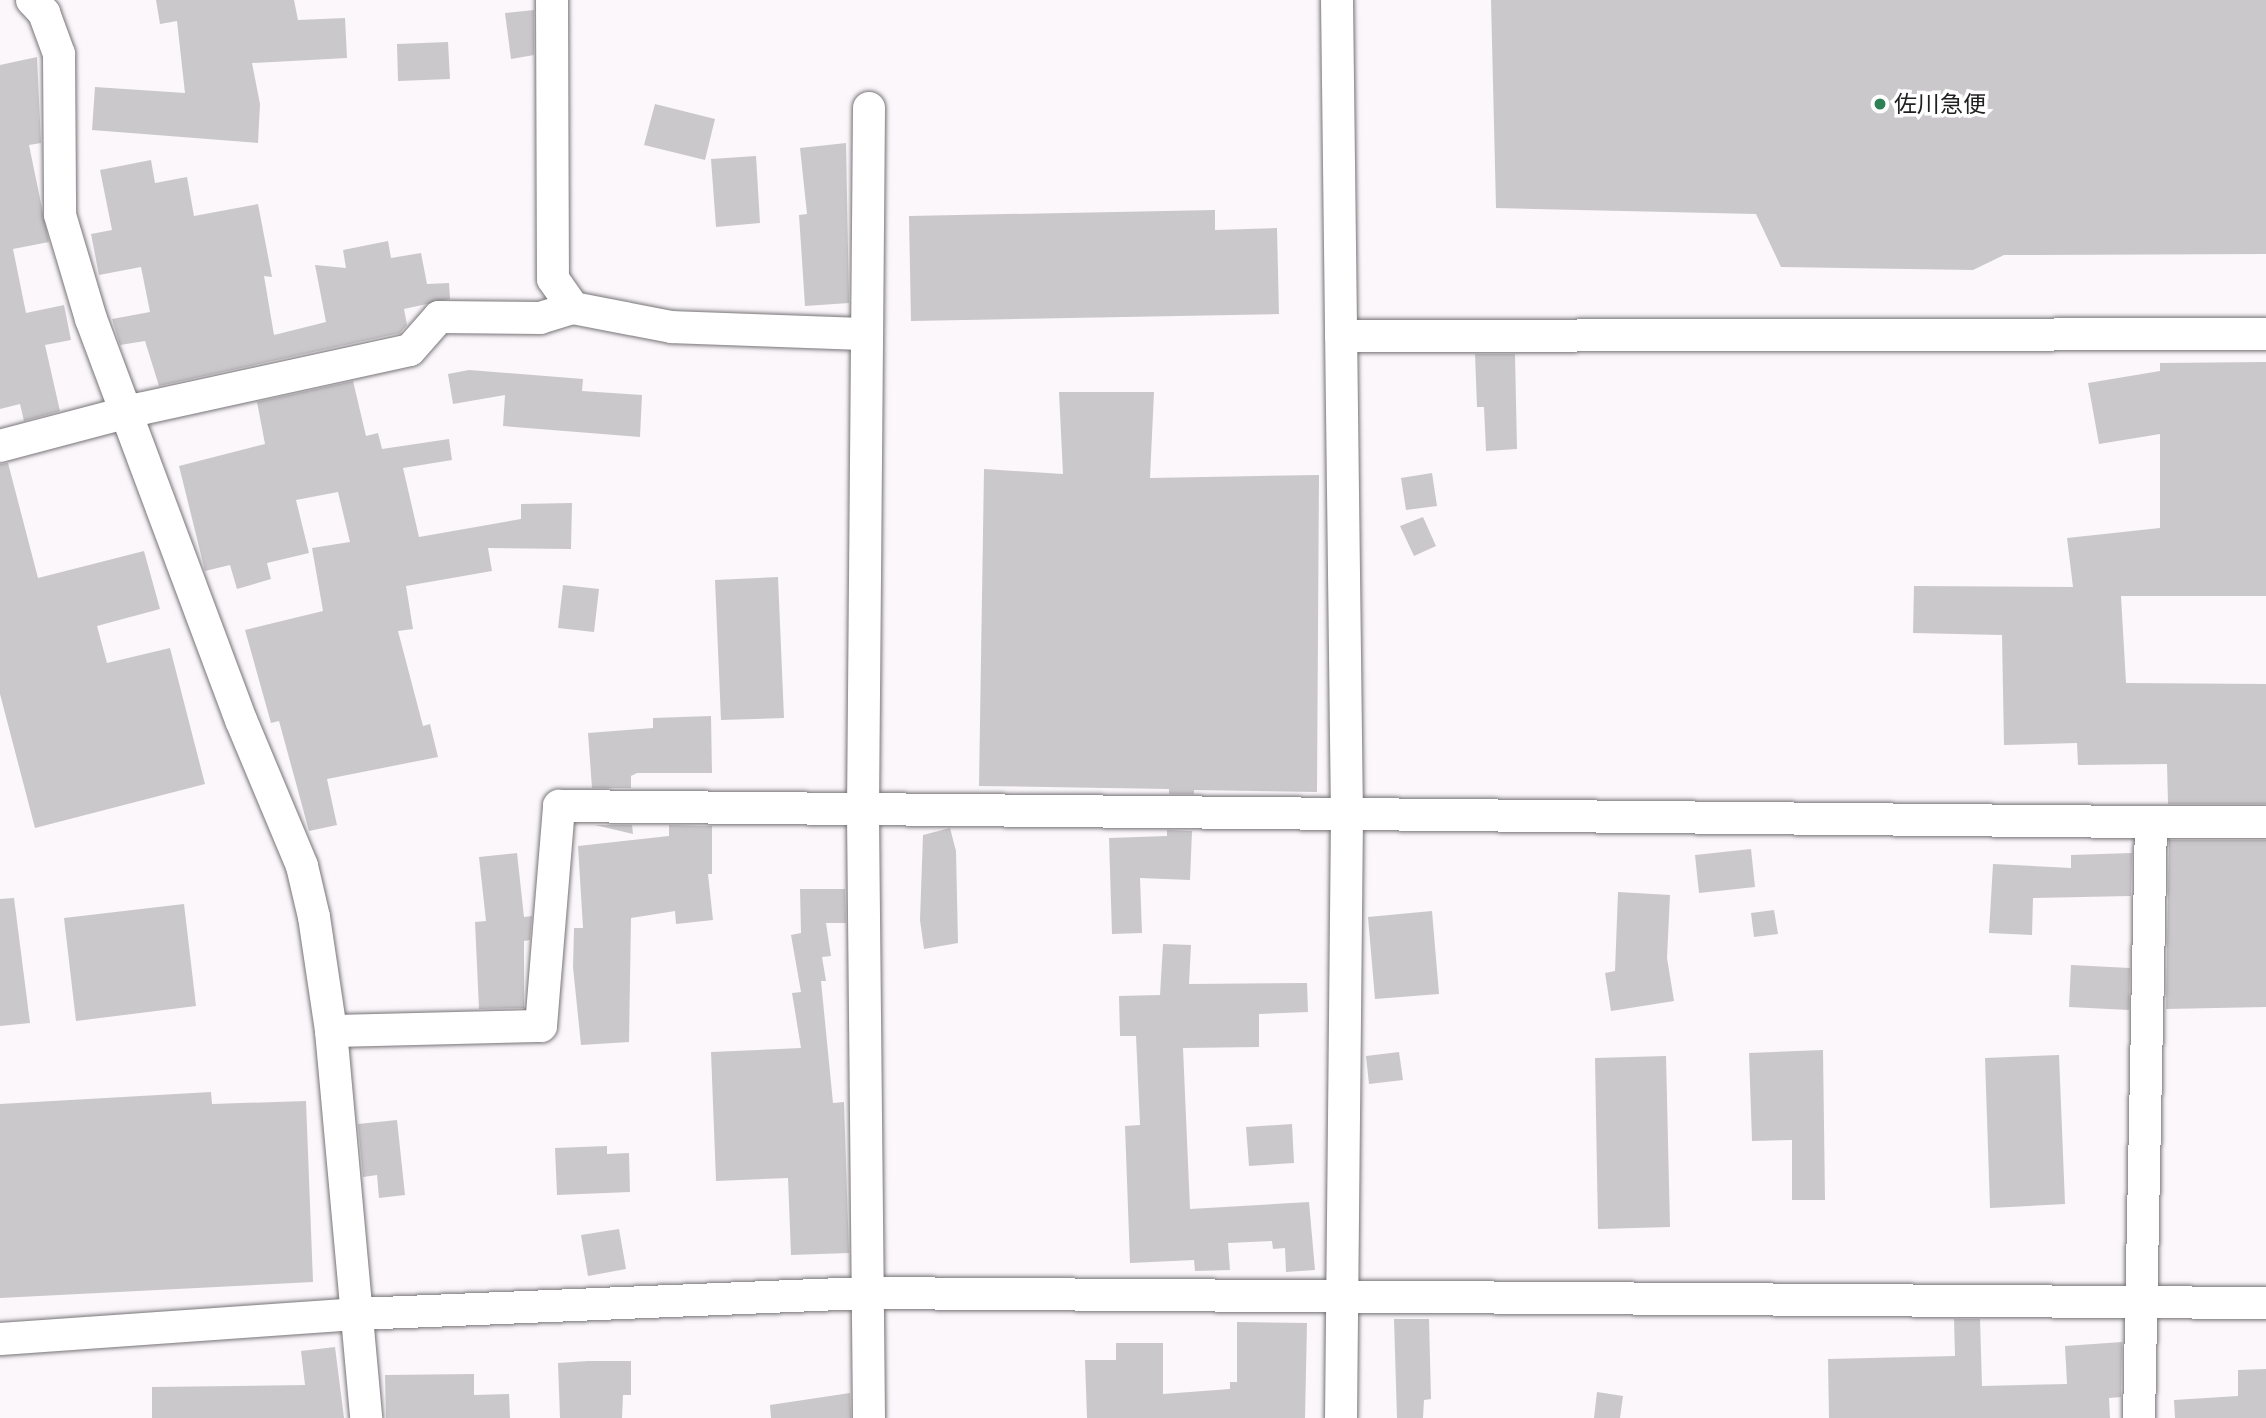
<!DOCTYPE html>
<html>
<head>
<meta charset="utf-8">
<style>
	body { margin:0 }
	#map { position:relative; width:2266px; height:1418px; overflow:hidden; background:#fbf7fb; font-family:"Fira Sans Condensed","Noto Sans JP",sans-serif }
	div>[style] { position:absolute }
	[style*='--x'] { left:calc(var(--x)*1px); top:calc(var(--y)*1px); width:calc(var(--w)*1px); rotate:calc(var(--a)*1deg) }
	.building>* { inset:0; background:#cbc8cb }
	.roads { filter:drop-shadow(0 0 2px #777477) drop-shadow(0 0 2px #777477) }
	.minor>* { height:32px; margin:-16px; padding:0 16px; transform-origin:16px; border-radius:16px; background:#fff }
	.dots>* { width:19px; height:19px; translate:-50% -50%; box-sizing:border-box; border:4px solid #fff; border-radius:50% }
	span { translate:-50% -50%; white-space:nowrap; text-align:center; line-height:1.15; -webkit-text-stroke:7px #fff; paint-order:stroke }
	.poi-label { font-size:23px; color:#212021 }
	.left { translate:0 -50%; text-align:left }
</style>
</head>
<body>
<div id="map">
	<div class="building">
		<div style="clip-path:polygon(156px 0,294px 0,298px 20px,345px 18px,347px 58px,252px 63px,260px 104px,258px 143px,92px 130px,95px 87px,185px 93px,177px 21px,160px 24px)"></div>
		<div style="clip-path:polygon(1491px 0,2266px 0,2266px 254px,2004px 255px,1973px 270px,1781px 267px,1756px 214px,1496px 208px)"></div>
		<div style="clip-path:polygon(534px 10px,534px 55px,511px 59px,505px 13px)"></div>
		<div style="clip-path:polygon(448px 42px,450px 79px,398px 81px,397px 44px)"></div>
		<div style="clip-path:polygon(37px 57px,41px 143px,29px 145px,49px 242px,13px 249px,26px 313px,64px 305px,71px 340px,45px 345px,60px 411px,24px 421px,20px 404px,0 409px,0 65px)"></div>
		<div style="clip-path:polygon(655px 104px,715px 119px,705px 160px,644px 145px)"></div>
		<div style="clip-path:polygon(846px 143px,849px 303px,805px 306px,799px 215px,807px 214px,800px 148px)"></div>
		<div style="clip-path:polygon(756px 156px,760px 223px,716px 227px,711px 159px)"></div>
		<div style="clip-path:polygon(151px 160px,155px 183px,187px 177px,194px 216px,258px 204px,272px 277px,264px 276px,274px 335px,326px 322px,315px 265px,346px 268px,343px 250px,388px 241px,391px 258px,421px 253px,427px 284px,449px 283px,450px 299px,404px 309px,407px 325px,400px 333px,159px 386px,145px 341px,120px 345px,112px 319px,150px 312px,141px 267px,99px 275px,91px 234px,112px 230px,100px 170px)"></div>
		<div style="clip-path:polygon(1215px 210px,1215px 230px,1277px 228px,1279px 314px,911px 321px,909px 216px)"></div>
		<div style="clip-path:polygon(1475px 354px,1515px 354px,1517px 449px,1486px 451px,1484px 407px,1477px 407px)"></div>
		<div style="clip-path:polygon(2266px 362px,2266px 596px,2121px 596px,2126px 683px,2266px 684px,2266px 804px,2168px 804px,2167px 764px,2078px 765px,2077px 743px,2004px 745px,2002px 635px,1913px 633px,1914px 586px,2073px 587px,2067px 538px,2160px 528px,2160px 434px,2099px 444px,2088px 383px,2160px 371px,2160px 363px)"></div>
		<div style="clip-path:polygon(469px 370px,583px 379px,582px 391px,642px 395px,640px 437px,503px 426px,505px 395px,453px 404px,448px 374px)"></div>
		<div style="clip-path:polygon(353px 381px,366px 436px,378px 433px,382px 449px,449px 439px,452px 460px,403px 468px,419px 537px,521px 519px,521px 504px,572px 503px,571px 549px,488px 548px,492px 571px,406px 586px,413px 629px,398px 631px,423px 726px,430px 724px,438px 757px,327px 779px,337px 825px,309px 831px,279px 721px,271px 723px,245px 630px,323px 611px,312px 548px,350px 542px,338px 492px,296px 500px,309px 553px,267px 563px,271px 579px,237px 589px,230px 565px,205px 571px,179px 466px,265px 444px,257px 402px)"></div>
		<div style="clip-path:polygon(1059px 392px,1154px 392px,1150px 478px,1319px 475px,1317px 792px,1194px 790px,1194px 794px,1169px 794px,1169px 789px,979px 786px,984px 469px,1063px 474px)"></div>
		<div style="clip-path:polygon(8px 463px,38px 578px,144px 551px,160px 609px,97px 626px,107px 663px,170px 648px,205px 784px,35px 828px,0 694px,0 464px)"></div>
		<div style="clip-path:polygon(1432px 473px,1437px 506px,1406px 510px,1401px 478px)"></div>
		<div style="clip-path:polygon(1423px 517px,1436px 546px,1414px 556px,1400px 526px)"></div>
		<div style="clip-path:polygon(778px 577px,784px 718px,721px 720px,715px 580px)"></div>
		<div style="clip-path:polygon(563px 585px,599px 589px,594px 632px,558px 628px)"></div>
		<div style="clip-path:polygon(711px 716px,712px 773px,637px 773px,631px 776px,631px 788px,592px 788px,588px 733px,653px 728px,653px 718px)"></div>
		<div style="clip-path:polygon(632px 825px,633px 834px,595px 825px)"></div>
		<div style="clip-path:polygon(669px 825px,712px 826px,712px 874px,708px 874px,713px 920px,676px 924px,675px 911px,631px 918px,629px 1042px,581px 1045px,573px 967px,574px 928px,583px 928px,578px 846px,669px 836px)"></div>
		<div style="clip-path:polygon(950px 828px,956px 851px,958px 943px,924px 949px,920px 920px,923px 835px)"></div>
		<div style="clip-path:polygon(1167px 830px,1192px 831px,1190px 880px,1140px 878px,1142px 933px,1112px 934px,1109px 838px,1167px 836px)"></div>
		<div style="clip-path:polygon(2169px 840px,2266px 840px,2266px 1007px,2166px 1009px)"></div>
		<div style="clip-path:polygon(1751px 849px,1755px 887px,1699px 893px,1695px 855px)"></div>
		<div style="clip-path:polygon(517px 853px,524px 917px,532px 916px,530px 940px,524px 941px,524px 1008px,479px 1009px,475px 922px,486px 921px,479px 857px)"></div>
		<div style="clip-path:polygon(2132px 853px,2131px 896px,2033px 898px,2032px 935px,1989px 933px,1993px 864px,2071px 868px,2071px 855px)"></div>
		<div style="clip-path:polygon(800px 889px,845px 889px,846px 923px,826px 923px,831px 956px,822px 957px,826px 981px,821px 981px,833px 1103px,844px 1102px,849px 1253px,791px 1255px,788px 1178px,716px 1181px,711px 1052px,801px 1048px,792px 993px,801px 992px,791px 935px,801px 933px)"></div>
		<div style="clip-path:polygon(1618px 892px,1670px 895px,1667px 958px,1674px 1001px,1611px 1011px,1605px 973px,1615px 971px)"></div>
		<div style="clip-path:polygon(14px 898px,30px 1023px,0 1026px,0 899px)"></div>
		<div style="clip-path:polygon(184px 904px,196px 1006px,76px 1021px,64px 918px)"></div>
		<div style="clip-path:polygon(1774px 910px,1778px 934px,1754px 937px,1751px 913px)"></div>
		<div style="clip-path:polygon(1432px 911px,1439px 994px,1375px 999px,1368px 917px)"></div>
		<div style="clip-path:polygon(1163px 944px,1191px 945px,1189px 984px,1307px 983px,1308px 1012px,1259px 1014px,1259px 1047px,1183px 1048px,1190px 1209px,1309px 1202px,1315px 1270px,1286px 1272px,1285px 1248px,1273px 1249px,1272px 1241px,1228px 1243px,1230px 1270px,1195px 1271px,1194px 1260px,1130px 1263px,1125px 1126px,1140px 1125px,1136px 1036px,1120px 1036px,1119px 996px,1160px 995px)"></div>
		<div style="clip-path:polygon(2071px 965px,2130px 968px,2129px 1010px,2069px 1007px)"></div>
		<div style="clip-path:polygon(1823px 1050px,1825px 1200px,1792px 1200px,1792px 1140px,1752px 1141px,1749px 1053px)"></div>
		<div style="clip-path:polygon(1399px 1052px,1403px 1080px,1369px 1084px,1366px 1056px)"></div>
		<div style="clip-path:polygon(2059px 1055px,2065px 1204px,1990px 1208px,1985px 1058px)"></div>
		<div style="clip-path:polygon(1666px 1056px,1670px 1227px,1598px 1229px,1595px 1058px)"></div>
		<div style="clip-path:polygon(211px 1092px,212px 1104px,306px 1101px,313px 1282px,0 1298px,0 1104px)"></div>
		<div style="clip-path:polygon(397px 1120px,405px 1195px,379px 1198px,377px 1175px,363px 1177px,358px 1124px)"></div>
		<div style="clip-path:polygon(1292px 1124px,1294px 1163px,1249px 1166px,1246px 1127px)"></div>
		<div style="clip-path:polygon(607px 1146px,607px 1154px,629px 1153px,630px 1192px,557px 1195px,555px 1148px)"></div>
		<div style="clip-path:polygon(619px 1229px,626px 1269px,588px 1276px,581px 1235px)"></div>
		<div style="clip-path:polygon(1394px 1319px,1429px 1319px,1431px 1399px,1424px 1400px,1423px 1418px,1397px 1418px)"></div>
		<div style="clip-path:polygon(1954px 1319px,1980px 1319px,1982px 1386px,2067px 1384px,2065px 1346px,2122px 1342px,2121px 1397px,2109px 1398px,2110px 1418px,1829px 1418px,1828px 1359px,1955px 1356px)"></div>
		<div style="clip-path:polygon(1237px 1322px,1307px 1323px,1305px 1418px,1087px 1418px,1085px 1360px,1116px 1360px,1116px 1343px,1163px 1343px,1163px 1394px,1230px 1389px,1230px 1382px,1237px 1382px)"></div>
		<div style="clip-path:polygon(335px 1347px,344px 1418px,152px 1418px,152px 1387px,305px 1385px,301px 1351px)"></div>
		<div style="clip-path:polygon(588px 1361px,631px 1361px,631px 1395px,623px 1395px,622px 1418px,560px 1418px,558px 1363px)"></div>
		<div style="clip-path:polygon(2266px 1369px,2266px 1418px,2175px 1418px,2174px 1400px,2238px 1396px,2238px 1370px)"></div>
		<div style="clip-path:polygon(474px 1374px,474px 1395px,509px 1394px,510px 1418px,386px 1418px,385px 1375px)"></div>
		<div style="clip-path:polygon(1597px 1392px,1623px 1396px,1620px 1418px,1594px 1418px)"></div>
		<div style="clip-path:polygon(850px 1393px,851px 1418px,771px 1418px,770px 1405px)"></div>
	</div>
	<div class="roads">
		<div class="minor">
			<div style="--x:32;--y:0;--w:18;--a:47"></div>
			<div style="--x:44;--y:13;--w:44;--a:69.9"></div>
			<div style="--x:59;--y:54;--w:161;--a:89.6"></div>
			<div style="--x:60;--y:215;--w:109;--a:73.4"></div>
			<div style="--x:91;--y:319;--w:428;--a:69.5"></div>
			<div style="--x:241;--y:720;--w:158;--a:67.3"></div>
			<div style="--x:302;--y:866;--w:52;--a:76.8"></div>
			<div style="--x:314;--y:917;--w:115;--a:81.5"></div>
			<div style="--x:331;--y:1031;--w:389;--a:84.8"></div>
			<div style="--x:552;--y:0;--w:279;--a:89.8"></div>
			<div style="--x:553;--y:279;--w:35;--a:55"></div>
			<div style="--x:1337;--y:0;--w:816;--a:89.3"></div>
			<div style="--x:1347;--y:816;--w:602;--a:90.57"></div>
			<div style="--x:1341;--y:336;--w:925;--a:-0.12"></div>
			<div style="--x:0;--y:446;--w:145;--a:-14.8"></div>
			<div style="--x:140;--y:409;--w:276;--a:-12.3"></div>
			<div style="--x:410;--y:350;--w:44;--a:-48.7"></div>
			<div style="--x:439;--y:317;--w:101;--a:0.6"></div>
			<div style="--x:540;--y:318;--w:34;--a:-17"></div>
			<div style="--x:573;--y:308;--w:101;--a:10.9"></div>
			<div style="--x:672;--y:327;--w:195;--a:2.1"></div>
			<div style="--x:2151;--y:822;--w:115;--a:0"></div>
			<div style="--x:331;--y:1031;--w:210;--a:-1.4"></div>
			<div style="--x:541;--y:1026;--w:221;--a:-85.3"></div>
			<div style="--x:559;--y:806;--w:1592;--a:0.58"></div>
			<div style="--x:2151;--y:822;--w:596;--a:91.15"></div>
			<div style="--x:0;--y:1339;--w:358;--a:-4"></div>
			<div style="--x:357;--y:1314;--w:507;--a:-2.37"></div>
			<div style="--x:864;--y:1293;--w:1402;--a:0.41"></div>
			<div style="--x:869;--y:1418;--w:607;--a:-90.57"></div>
			<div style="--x:863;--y:811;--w:703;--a:-89.51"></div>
		</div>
	</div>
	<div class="dots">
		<div style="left:1880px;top:104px;background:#2d8154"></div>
	</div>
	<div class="poi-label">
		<span class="left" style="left:1894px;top:104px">佐川急便</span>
	</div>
</div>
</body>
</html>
